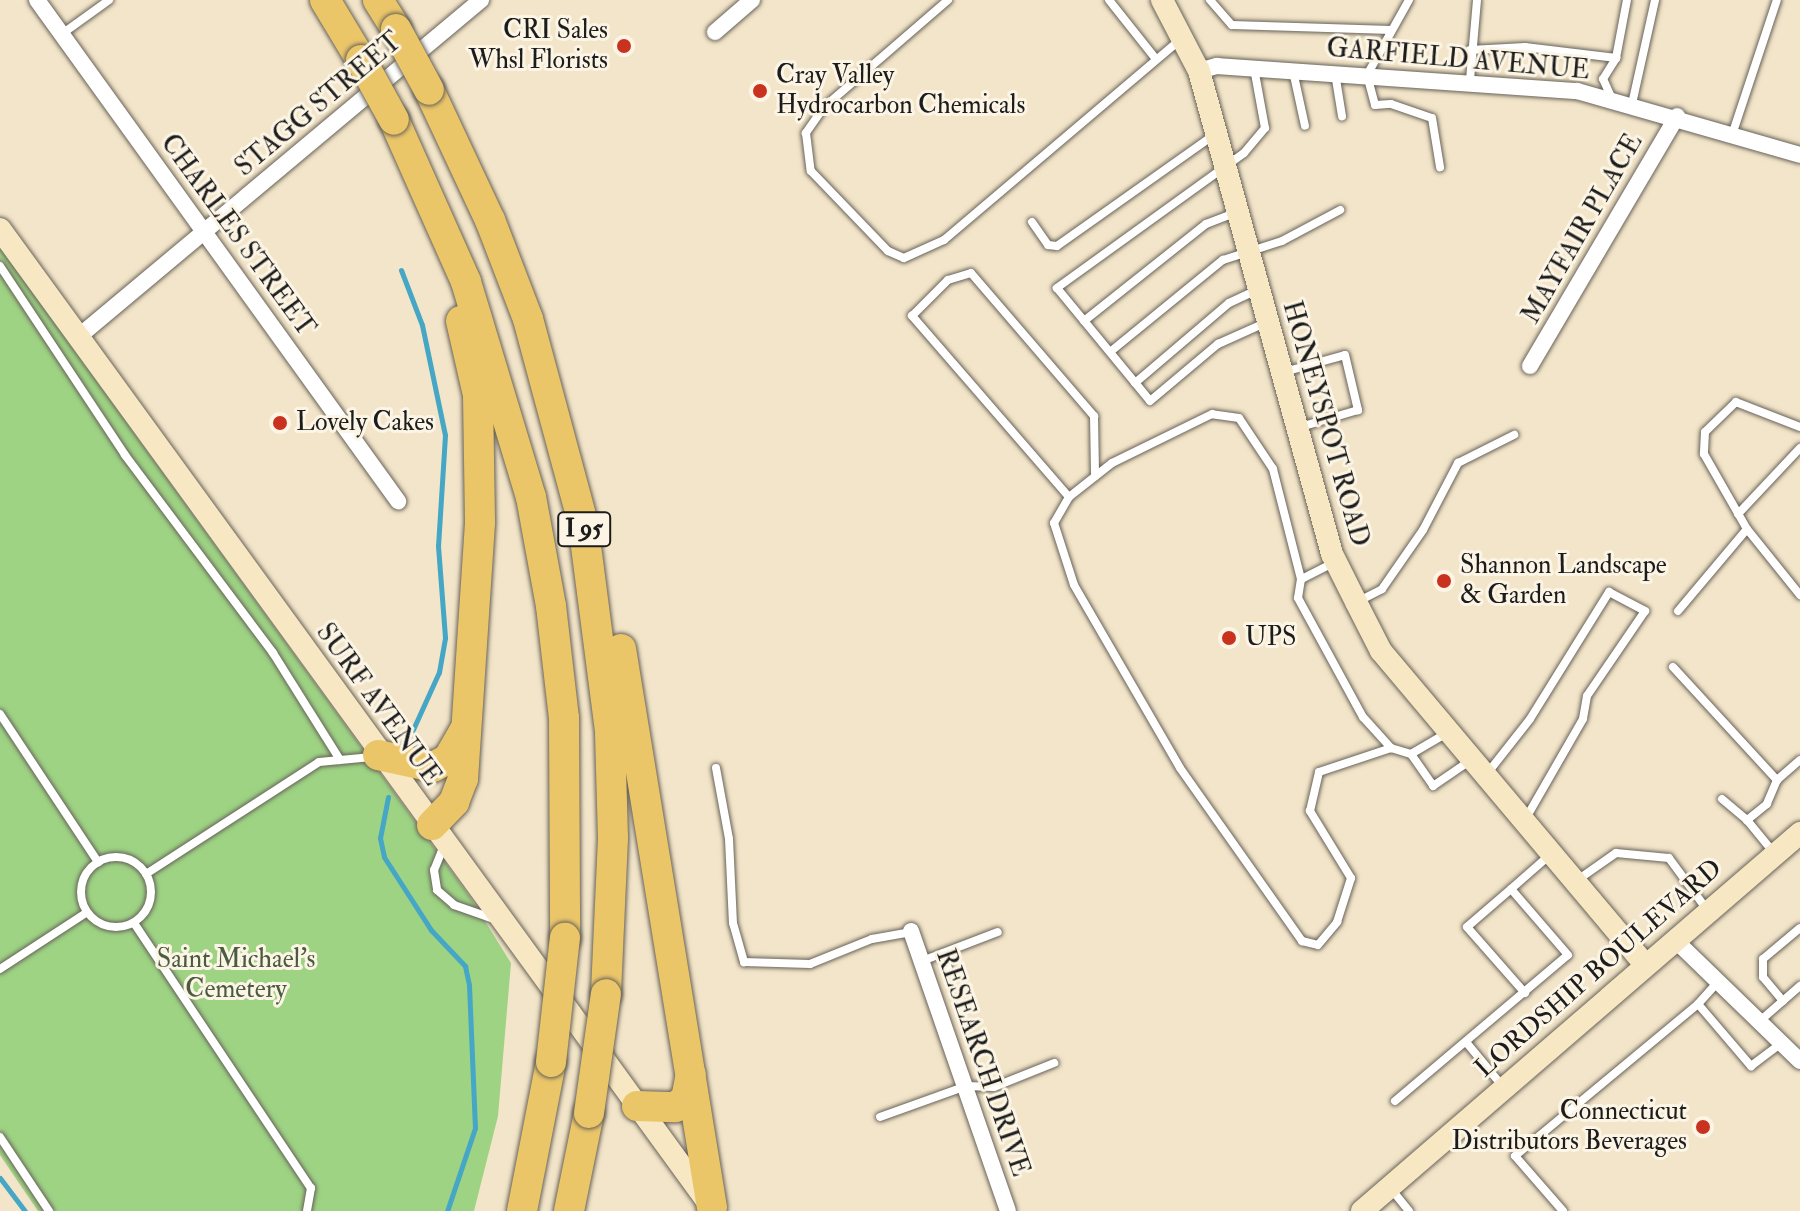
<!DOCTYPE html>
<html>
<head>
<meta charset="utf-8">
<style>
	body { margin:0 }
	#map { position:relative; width:1800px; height:1211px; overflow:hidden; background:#f3e5c9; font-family:"IM FELL Double Pica",serif }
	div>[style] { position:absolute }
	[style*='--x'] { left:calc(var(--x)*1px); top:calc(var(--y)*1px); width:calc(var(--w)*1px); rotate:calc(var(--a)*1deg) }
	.green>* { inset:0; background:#9ed384 }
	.stream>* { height:5px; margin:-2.5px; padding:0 2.5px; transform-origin:2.5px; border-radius:2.5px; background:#45a6c5 }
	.roads { filter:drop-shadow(0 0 2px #676259) drop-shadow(0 0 2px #676259) }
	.lane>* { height:8px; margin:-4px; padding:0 4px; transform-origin:4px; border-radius:4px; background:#fff }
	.lane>.ring { margin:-4px; padding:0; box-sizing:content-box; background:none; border:8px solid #fff; border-radius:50% }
	.street>* { height:16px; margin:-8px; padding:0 8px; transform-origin:8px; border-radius:8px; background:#fff }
	.secondary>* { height:22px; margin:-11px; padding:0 11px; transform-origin:11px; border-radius:11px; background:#f7e8c3 }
	.highway>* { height:30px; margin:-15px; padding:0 15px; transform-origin:15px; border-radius:15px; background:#ebc669 }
	.bridges { filter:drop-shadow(0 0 2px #676259) drop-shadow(0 0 2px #676259) }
	.highway-bridge>* { height:30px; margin:-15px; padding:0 15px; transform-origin:15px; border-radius:15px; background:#ebc669 }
	.dots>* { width:22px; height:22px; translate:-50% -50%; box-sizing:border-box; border:4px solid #fcf5e5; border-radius:50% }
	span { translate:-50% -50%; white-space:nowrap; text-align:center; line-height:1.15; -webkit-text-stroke:6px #fcf5e5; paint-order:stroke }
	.shield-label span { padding:2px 6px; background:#fcf5e5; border:2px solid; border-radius:6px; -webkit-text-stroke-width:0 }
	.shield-label { font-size:24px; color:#1c1c1c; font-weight:700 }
	.poi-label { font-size:26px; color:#1c1c1c }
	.right { translate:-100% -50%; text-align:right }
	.left { translate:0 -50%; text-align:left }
	.street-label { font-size:26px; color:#1c1c1c }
	.park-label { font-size:26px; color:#4a5c40 }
</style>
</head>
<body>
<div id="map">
	<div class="green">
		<div style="clip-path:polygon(0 248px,470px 897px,511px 963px,498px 1116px,474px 1211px,38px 1211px,0 1155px)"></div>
	</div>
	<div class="stream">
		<div style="--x:401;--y:270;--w:59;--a:69.1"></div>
		<div style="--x:422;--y:325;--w:112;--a:78.2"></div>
		<div style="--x:445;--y:435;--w:111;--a:93.6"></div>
		<div style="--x:438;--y:546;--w:92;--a:85.6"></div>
		<div style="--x:445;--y:638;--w:35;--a:100"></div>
		<div style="--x:439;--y:672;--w:85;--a:114.4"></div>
		<div style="--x:388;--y:797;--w:42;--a:101"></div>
		<div style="--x:380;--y:838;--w:19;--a:78"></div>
		<div style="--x:384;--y:857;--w:87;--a:57.2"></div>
		<div style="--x:431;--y:930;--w:50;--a:46.6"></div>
		<div style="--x:465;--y:966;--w:19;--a:78"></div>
		<div style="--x:469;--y:985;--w:143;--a:87.6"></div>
		<div style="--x:475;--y:1128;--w:88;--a:108.6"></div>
		<div style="--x:0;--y:1178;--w:41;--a:52.9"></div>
	</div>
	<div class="roads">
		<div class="lane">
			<div style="--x:948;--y:0;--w:164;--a:139.2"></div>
			<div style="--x:824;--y:107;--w:32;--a:125"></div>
			<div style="--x:806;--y:133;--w:38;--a:83"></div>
			<div style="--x:811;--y:171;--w:111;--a:46.1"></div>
			<div style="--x:888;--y:251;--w:17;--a:24"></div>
			<div style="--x:904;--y:258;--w:44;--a:-24.2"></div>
			<div style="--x:944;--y:240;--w:309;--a:-40.3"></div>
			<div style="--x:1109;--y:0;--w:75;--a:51.5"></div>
			<div style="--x:1210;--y:0;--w:33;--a:49"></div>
			<div style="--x:1232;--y:25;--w:159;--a:1.8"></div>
			<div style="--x:1409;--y:0;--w:86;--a:119.2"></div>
			<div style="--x:1367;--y:75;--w:31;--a:75"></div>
			<div style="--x:1375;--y:105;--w:16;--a:-4"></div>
			<div style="--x:1391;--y:104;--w:43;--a:18.9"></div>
			<div style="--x:1432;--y:118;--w:50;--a:80.7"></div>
			<div style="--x:62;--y:34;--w:58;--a:-35.9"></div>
			<div style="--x:1470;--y:50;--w:55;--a:-3.1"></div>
			<div style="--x:1525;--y:47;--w:92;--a:6.9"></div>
			<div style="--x:1254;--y:68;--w:61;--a:79.6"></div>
			<div style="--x:1265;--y:128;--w:33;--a:130"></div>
			<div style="--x:1244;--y:153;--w:231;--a:144.2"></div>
			<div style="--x:1057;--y:288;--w:146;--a:50.5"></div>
			<div style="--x:1150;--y:401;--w:89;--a:-40"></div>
			<div style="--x:1218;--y:344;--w:51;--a:-24.1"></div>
			<div style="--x:1293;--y:71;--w:56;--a:77.7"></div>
			<div style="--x:1335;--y:73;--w:44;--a:80.8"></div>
			<div style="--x:1470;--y:80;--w:80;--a:-85"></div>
			<div style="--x:1612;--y:99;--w:22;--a:-114"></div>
			<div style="--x:1603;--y:79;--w:25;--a:-58"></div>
			<div style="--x:1616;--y:58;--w:59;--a:-79.3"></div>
			<div style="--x:1632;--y:104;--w:107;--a:-77.5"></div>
			<div style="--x:1733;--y:132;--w:139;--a:-71.6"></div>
			<div style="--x:1032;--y:222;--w:28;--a:55"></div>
			<div style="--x:1048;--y:245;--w:9;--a:6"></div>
			<div style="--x:1057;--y:246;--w:194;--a:-35.3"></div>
			<div style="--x:0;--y:266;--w:227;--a:56.5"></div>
			<div style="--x:125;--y:455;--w:247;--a:53.2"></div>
			<div style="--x:273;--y:653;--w:126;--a:57.9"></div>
			<div style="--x:1084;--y:321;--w:156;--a:-38.5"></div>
			<div style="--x:1206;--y:224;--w:31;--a:-21"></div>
			<div style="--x:1110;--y:352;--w:146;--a:-39.2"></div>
			<div style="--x:1223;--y:260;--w:62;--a:-17.9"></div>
			<div style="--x:1282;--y:241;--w:66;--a:-28.1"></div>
			<div style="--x:1284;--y:372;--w:63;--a:-15.6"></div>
			<div style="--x:1345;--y:355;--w:57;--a:76.7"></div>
			<div style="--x:1358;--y:410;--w:64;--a:163.6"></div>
			<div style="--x:1135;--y:383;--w:123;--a:-40.4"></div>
			<div style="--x:1229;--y:303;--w:31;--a:-25"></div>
			<div style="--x:1800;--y:427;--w:69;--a:-158.7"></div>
			<div style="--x:1736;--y:402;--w:43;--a:135.9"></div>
			<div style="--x:1705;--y:432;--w:22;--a:93"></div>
			<div style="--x:1704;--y:454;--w:86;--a:60.2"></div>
			<div style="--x:1747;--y:529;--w:85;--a:51.2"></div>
			<div style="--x:1069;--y:497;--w:240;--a:-130.9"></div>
			<div style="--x:912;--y:316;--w:51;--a:-45"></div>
			<div style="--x:948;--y:280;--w:24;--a:-17"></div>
			<div style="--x:971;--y:273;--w:189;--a:49.3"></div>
			<div style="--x:1094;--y:416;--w:60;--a:89"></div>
			<div style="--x:1738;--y:514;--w:91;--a:-46.8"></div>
			<div style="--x:1335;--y:562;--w:38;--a:153"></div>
			<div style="--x:1301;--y:579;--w:114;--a:-104.3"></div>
			<div style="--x:1273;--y:469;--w:61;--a:-123.7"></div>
			<div style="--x:1239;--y:418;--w:27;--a:-172"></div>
			<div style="--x:1212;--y:414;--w:111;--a:153.9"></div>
			<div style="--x:1112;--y:463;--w:55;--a:141.7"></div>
			<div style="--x:1069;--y:497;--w:30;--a:120"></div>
			<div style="--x:1054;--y:523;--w:65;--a:72.1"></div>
			<div style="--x:1074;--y:585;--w:211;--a:59.9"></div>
			<div style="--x:1180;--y:768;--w:212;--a:54.8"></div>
			<div style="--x:1302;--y:941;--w:16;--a:14"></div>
			<div style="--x:1318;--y:945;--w:30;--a:-50"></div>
			<div style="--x:1337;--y:922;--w:46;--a:-72.3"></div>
			<div style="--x:1351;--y:878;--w:79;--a:-121.5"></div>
			<div style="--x:1310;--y:811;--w:40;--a:-77"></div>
			<div style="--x:1319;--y:772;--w:76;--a:-18.4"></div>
			<div style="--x:1391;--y:748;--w:21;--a:17"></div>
			<div style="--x:1411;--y:754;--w:42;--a:-30.3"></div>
			<div style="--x:1301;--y:579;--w:19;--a:99"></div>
			<div style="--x:1298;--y:598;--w:136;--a:61.4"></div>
			<div style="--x:1363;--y:717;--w:42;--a:47.9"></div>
			<div style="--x:1357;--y:602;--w:28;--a:-27"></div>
			<div style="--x:1382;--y:589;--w:72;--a:-55.2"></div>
			<div style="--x:1423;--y:530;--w:76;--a:-62.4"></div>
			<div style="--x:1458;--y:463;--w:63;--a:-26.6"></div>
			<div style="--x:1678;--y:611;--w:107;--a:-49.9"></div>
			<div style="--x:1673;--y:667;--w:154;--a:47.4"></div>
			<div style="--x:1777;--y:780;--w:26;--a:113"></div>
			<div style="--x:1767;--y:804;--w:26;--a:141"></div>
			<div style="--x:1747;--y:820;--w:43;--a:50.7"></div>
			<div style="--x:0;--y:714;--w:178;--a:56.5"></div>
			<div style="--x:1411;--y:754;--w:39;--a:55"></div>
			<div style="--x:1433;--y:786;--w:46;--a:-34.4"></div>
			<div style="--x:716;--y:768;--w:72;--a:79.6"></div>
			<div style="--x:729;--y:839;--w:84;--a:87.3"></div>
			<div style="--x:733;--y:923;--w:41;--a:74.2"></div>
			<div style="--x:744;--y:962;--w:66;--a:1.7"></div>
			<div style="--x:810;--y:964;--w:67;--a:-22"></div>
			<div style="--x:872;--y:939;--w:40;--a:-10"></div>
			<div style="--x:1486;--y:775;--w:71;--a:-51.8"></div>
			<div style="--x:1530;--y:719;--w:150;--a:-58.1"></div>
			<div style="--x:1609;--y:592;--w:41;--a:27.8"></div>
			<div style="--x:1645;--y:611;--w:103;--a:124.3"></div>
			<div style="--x:1587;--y:696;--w:23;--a:100"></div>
			<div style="--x:1583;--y:719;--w:114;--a:119.9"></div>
			<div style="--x:1777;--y:780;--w:30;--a:-41"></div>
			<div style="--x:1722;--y:799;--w:33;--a:40"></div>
			<div style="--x:445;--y:843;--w:29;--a:112"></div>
			<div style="--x:434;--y:870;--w:20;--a:81"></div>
			<div style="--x:437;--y:890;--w:23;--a:41"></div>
			<div style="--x:454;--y:905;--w:42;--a:19.3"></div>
			<div class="ring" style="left:81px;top:857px;width:62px;height:62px"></div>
			<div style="--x:146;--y:874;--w:206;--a:-32.9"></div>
			<div style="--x:319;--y:762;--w:53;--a:-5.4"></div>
			<div style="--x:1576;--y:881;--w:49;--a:-35"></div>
			<div style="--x:1616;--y:853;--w:53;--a:5.4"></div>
			<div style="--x:1669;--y:858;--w:66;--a:53.7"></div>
			<div style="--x:1511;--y:889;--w:58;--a:139.2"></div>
			<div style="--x:1467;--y:927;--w:88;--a:48.7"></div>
			<div style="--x:134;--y:923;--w:319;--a:56.3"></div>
			<div style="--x:311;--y:1188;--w:23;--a:100"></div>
			<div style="--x:943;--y:953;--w:20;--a:72"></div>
			<div style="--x:922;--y:961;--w:81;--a:-20.9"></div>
			<div style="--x:0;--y:969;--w:103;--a:-33.1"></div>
			<div style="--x:1783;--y:1001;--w:31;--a:-130"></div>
			<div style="--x:1763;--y:977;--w:18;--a:-90"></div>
			<div style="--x:1763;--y:959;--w:48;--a:-40"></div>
			<div style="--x:1698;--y:1004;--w:82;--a:49.5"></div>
			<div style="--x:1751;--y:1066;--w:38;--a:-37"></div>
			<div style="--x:1761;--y:1020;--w:52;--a:-41.1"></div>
			<div style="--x:1466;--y:1042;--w:60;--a:50.4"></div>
			<div style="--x:1395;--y:1101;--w:226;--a:-40.2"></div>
			<div style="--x:1568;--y:955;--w:87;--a:-130.8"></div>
			<div style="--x:1511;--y:889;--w:53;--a:-41.2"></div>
			<div style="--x:880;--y:1117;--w:91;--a:-19.8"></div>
			<div style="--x:966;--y:1086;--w:28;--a:2"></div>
			<div style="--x:994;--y:1087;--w:65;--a:-21.8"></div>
			<div style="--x:0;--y:1137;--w:89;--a:56.5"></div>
			<div style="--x:1392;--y:1190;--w:27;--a:51"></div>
			<div style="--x:1563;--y:1211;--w:73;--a:-131.1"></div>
			<div style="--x:1515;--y:1156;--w:238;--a:-39.7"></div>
			<div style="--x:1698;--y:1004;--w:30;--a:-48"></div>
		</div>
		<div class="street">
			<div style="--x:37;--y:0;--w:618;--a:54.23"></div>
			<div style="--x:715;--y:32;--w:49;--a:-40.9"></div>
			<div style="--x:1199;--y:71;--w:19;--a:-16"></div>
			<div style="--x:1217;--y:66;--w:361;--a:4"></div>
			<div style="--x:1577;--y:91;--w:232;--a:16"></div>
			<div style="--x:77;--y:338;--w:527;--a:-39.92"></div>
			<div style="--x:1530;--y:366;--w:290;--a:-59.5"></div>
			<div style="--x:911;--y:931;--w:296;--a:70.9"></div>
			<div style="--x:1675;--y:940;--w:174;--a:44.1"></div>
		</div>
		<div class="secondary">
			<div style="--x:1162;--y:0;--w:80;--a:62.5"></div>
			<div style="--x:1199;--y:71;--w:501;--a:74.6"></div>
			<div style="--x:1332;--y:554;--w:54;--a:63.4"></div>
			<div style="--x:1356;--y:602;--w:55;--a:63"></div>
			<div style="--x:1381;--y:651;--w:410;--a:49.9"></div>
			<div style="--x:0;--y:229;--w:1207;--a:53.97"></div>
			<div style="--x:1362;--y:1211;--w:579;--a:-40.79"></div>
		</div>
		<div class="highway">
			<div style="--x:325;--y:0;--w:70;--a:59"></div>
			<div style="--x:378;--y:0;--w:34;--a:58"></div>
			<div style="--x:429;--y:90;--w:144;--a:64.9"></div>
			<div style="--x:490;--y:220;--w:106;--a:69"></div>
			<div style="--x:528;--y:319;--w:211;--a:74.9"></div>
			<div style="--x:583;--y:523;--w:211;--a:82.6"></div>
			<div style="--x:610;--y:732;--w:106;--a:88.4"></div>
			<div style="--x:613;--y:838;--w:156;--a:92.6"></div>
			<div style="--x:394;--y:120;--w:177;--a:66"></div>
			<div style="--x:466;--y:282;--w:225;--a:73.2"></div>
			<div style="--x:531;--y:497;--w:111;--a:79.6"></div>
			<div style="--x:551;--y:606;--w:113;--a:83.4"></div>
			<div style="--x:564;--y:718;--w:220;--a:89.7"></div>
			<div style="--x:621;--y:649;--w:566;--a:80.75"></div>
			<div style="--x:378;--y:755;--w:56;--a:12.3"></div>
			<div style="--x:433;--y:767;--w:17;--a:-28"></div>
			<div style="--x:448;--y:759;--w:34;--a:-60"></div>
			<div style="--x:432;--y:825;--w:32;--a:-46"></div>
			<div style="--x:454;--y:802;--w:25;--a:-69"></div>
			<div style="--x:463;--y:779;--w:258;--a:-86.2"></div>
			<div style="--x:480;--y:522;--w:127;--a:-90.9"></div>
			<div style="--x:478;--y:395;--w:76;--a:-102.9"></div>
			<div style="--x:637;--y:1106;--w:38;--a:2"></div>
			<div style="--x:675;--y:1107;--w:14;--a:-36"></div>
			<div style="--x:686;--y:1099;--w:25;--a:-79"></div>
			<div style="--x:522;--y:1211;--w:152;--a:-79"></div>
			<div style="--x:569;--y:1211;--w:100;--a:-78.5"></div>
		</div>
	</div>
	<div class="bridges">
		<div class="highway-bridge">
			<div style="--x:396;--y:29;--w:69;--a:61.6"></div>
			<div style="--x:361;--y:60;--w:68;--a:61.2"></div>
			<div style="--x:551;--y:1062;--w:125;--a:-83.6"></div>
			<div style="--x:589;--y:1113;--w:120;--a:-81.9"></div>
		</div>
	</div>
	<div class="dots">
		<div style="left:624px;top:46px;background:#c8321e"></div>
		<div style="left:760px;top:91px;background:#c8321e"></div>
		<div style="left:280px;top:423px;background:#c8321e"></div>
		<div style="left:1444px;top:581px;background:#c8321e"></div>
		<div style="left:1229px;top:638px;background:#c8321e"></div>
		<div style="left:1703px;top:1127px;background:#c8321e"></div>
	</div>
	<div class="shield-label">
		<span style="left:584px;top:529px">I 95</span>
	</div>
	<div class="poi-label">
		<span class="right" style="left:608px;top:46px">CRI Sales<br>Whsl Florists</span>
		<span class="left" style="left:776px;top:91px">Cray Valley<br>Hydrocarbon Chemicals</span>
		<span class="left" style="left:296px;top:423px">Lovely Cakes</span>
		<span class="left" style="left:1460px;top:581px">Shannon Landscape<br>&amp; Garden</span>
		<span class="left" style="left:1245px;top:638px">UPS</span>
		<span class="right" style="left:1687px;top:1127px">Connecticut<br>Distributors Beverages</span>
	</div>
	<div class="street-label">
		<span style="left:1458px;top:60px;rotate:5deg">GARFIELD AVENUE</span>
		<span style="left:319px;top:105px;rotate:-40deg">STAGG STREET</span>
		<span style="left:1583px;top:229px;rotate:-60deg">MAYFAIR PLACE</span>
		<span style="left:237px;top:236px;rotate:54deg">CHARLES STREET</span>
		<span style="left:1325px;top:424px;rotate:74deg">HONEYSPOT ROAD</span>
		<span style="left:378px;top:705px;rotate:54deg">SURF AVENUE</span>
		<span style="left:1599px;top:969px;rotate:-41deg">LORDSHIP BOULEVARD</span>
		<span style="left:982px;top:1063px;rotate:71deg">RESEARCH DRIVE</span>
	</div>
	<div class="park-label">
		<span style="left:236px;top:975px">Saint Michael's<br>Cemetery</span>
	</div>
</div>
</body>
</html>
